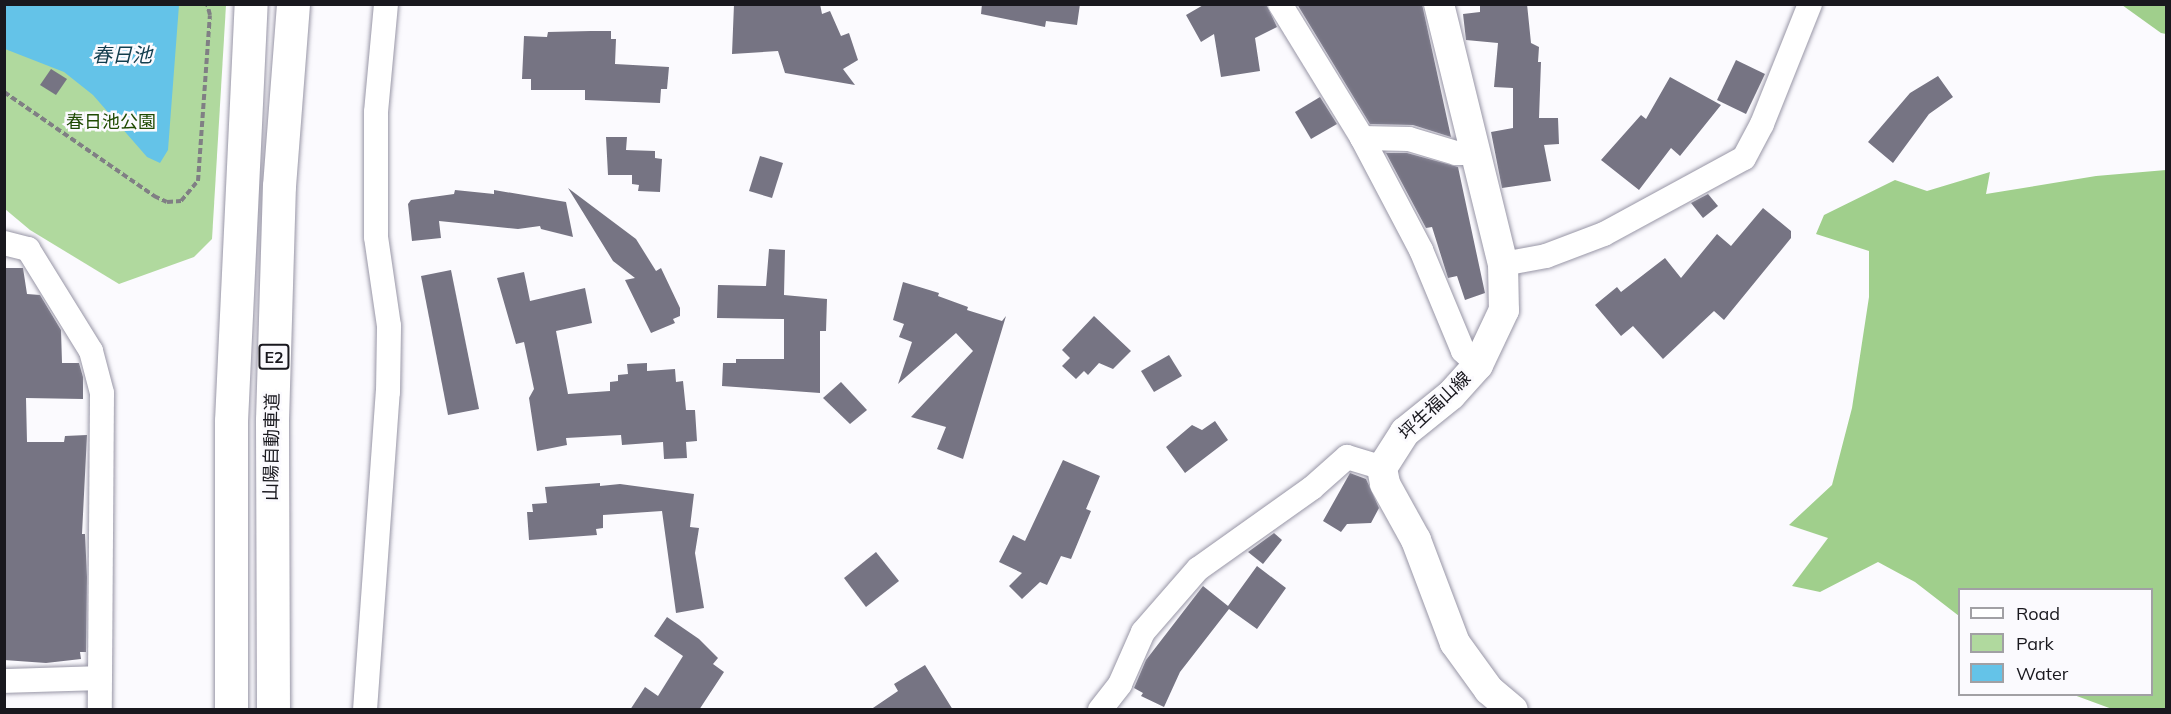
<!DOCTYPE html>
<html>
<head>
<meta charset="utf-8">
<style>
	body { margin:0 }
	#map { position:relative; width:2171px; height:714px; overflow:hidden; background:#fbfafe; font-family:Mulish,"Noto Sans JP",sans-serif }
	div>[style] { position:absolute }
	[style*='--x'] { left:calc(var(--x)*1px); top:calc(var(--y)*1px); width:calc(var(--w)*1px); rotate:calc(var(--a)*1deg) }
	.green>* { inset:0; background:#b0d99e }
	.forest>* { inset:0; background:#a0cf8c }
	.water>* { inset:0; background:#64c3e8 }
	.building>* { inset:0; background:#767483 }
	.path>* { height:4px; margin-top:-2px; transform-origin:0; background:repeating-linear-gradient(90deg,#807f84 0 6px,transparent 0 9px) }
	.roads { filter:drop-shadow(0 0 2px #9896a6) drop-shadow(0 0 2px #9896a6) }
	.minor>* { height:24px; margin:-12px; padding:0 12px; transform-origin:12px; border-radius:12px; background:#fff }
	.major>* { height:30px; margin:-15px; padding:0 15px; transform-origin:15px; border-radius:15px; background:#fff }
	.highway>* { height:33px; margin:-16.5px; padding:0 16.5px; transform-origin:16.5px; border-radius:16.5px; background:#fff }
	span { translate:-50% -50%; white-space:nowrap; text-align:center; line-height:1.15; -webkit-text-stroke:5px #fbfafe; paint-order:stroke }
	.shield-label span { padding:2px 4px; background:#fbfafe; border:2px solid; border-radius:4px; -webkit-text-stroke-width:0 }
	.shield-label { font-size:16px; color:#19181e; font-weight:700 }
	.park-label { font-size:18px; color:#1f4a02 }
	.street-label { font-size:18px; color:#19181e }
	.water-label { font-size:20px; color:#123d4d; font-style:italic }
	.frame { position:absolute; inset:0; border:6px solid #19181e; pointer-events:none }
	.legend { position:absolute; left:1958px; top:588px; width:195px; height:108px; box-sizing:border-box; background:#fbfafe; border:2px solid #a1a0a4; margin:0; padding:8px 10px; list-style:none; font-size:18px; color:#19181e }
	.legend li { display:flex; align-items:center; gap:12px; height:30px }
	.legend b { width:30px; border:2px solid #a1a0a4 }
</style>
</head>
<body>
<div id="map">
	<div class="green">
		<div style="clip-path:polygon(4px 5px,226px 5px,212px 239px,194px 257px,119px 284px,30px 230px,5px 209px)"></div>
	</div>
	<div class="forest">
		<div style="clip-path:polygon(2122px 5px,2166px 5px,2166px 34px,2161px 33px)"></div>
		<div style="clip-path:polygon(2166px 170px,2166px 709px,2112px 709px,2074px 695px,2152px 694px,2152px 590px,1960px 590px,1959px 616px,1915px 582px,1878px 562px,1820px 592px,1792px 586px,1828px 538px,1789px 525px,1832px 485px,1852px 408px,1869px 297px,1869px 251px,1816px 234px,1824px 215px,1895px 180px,1927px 191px,1990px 172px,1986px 194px,2096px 176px)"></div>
	</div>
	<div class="water">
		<div style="clip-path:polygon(4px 5px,179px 5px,168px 150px,160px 163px,147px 157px,93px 95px,64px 72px,5px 49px)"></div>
	</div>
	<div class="building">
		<div style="clip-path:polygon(734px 4px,820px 4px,822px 14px,830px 11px,841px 36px,849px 33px,858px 60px,843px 69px,855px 85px,785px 73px,778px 51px,732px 54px)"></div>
		<div style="clip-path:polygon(982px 4px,1080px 4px,1077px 25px,1046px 21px,1045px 27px,981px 14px)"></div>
		<div style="clip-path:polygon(1205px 4px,1266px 4px,1277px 27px,1255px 38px,1260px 71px,1221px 77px,1214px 34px,1201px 42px,1186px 15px)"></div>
		<div style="clip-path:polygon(1297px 4px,1422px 4px,1451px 137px,1413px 125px,1370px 124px)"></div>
		<div style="clip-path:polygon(1480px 4px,1527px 4px,1531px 43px,1539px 47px,1538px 62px,1541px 62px,1539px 118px,1558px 118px,1559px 144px,1544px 145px,1551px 181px,1502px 188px,1491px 132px,1513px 128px,1513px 88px,1494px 87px,1498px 43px,1466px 40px,1463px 14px,1480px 12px)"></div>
		<div style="clip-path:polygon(591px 31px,611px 31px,611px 39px,616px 39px,615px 64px,669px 67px,667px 89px,661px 89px,660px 103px,585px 100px,585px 90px,531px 90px,531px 79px,522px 79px,524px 36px,547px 37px,548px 32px)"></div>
		<div style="clip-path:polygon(1736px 60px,1765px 74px,1746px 114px,1717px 100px)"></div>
		<div style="clip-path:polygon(51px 69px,67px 79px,56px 95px,40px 85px)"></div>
		<div style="clip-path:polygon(1938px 76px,1953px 97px,1929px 114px,1893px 163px,1868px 142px,1910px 93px)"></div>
		<div style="clip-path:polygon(1670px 77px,1721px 105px,1680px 156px,1671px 148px,1639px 190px,1601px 160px,1641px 115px,1646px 119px)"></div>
		<div style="clip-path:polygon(1320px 97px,1337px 124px,1311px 139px,1295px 112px)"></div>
		<div style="clip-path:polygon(606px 137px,627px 137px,626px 150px,655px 151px,655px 158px,662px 159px,660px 192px,638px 191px,639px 185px,632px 184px,632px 175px,608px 175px)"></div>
		<div style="clip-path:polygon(1386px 153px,1407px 153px,1458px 167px,1485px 293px,1465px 300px,1457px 276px,1448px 278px,1432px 227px,1426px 228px)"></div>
		<div style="clip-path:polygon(760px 156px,783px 163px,772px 198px,749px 191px)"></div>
		<div style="clip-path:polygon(568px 188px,636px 239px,656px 271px,661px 268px,680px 308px,680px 316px,673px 319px,675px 323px,651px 333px,625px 280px,635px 278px,613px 261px)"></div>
		<div style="clip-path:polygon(455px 190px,494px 194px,494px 190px,566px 202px,573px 237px,541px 229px,540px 226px,518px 229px,439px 221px,441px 238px,412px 241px,408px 204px,411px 200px,454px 194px)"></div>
		<div style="clip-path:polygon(1708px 194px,1718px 206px,1703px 218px,1691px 203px)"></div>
		<div style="clip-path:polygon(1763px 208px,1791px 231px,1791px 238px,1724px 320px,1714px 311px,1663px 359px,1633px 326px,1621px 336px,1595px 305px,1617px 287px,1621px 292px,1665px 258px,1681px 278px,1717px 234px,1731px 246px)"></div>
		<div style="clip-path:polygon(769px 249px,785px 250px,784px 295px,827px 299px,826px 331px,820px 331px,820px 393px,722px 386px,723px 363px,736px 363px,736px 359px,784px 359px,784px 319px,717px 318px,718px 285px,766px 286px)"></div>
		<div style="clip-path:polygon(4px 268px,23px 268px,27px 294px,40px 295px,61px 330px,62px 363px,79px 363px,83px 377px,83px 399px,26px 398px,27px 442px,64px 442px,65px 436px,87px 435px,82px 534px,85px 534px,87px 577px,86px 652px,80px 652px,81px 659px,46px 663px,4px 660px)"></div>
		<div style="clip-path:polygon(451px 270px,479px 409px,448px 415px,421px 276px)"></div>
		<div style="clip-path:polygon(524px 272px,530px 301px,585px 288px,592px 323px,556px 331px,568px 394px,610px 391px,610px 382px,618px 381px,618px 375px,628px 374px,627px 364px,647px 363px,647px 371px,675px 369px,676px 382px,683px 381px,686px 410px,695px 410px,697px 441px,686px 442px,687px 458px,664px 459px,663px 442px,622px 445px,621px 435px,566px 438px,567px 445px,537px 451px,529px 398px,534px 389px,524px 342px,516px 344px,497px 278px)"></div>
		<div style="clip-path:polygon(903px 282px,939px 293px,938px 296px,968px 307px,967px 310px,1002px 321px,1006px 316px,963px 459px,937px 449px,946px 427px,911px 417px,973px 351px,956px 333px,898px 384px,912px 342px,899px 337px,904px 324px,893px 320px)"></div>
		<div style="clip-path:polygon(1094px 316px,1131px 351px,1113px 369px,1099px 363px,1088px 375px,1084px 371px,1076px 379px,1062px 366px,1070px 358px,1062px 350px)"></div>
		<div style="clip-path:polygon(1169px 355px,1182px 376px,1154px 392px,1141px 371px)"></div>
		<div style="clip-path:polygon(841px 382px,867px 410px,850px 424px,823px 398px)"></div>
		<div style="clip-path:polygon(1215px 421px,1228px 440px,1185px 473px,1166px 447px,1192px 425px,1202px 430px)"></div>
		<div style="clip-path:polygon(1063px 460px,1100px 476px,1086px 509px,1091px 511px,1071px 559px,1061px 556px,1047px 585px,1040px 582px,1022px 599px,1009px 586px,1022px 573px,999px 562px,1013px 535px,1025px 541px)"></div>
		<div style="clip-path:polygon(1350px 473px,1366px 479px,1379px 508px,1371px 523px,1347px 524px,1341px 532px,1323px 521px)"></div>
		<div style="clip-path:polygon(600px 483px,600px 486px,620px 484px,694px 494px,690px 527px,699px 528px,695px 553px,704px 608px,676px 613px,662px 511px,603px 515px,603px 528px,596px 529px,597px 535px,529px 540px,527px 512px,533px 512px,532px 504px,547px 503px,545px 487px)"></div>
		<div style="clip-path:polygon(1274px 533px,1282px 540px,1263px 564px,1248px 552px)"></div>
		<div style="clip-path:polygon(876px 552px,899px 581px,866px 607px,844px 578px)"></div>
		<div style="clip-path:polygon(1257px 566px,1286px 588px,1257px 629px,1229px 609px,1180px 672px,1164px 707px,1141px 696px,1143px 693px,1134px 688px,1146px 660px,1203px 586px,1228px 606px)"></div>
		<div style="clip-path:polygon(667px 617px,699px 639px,718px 658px,713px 664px,724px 672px,699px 710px,630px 710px,645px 687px,658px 696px,683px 656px,654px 636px)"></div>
		<div style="clip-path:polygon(925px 665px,953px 710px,870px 710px,898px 691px,894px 684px)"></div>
	</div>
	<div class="path">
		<div style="--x:4;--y:92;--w:183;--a:34.7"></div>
		<div style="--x:154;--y:196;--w:14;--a:25"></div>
		<div style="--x:167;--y:202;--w:14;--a:-4"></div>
		<div style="--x:181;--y:201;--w:26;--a:-50"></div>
		<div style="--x:198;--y:181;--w:166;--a:-85.9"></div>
		<div style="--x:210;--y:15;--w:11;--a:-105"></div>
	</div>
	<div class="roads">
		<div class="minor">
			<div style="--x:1280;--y:4;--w:157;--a:58.5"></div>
			<div style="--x:1362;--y:138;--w:127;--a:62.2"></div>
			<div style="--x:1421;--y:250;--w:109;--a:67.4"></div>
			<div style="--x:1463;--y:351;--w:21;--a:43"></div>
			<div style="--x:1362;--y:138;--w:47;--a:1.2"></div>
			<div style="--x:1409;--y:139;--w:49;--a:16.6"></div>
			<div style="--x:1456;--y:153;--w:17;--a:0"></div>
			<div style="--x:4;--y:243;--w:25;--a:14"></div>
			<div style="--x:28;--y:249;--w:120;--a:58.3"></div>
			<div style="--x:91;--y:351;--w:43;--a:75.3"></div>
			<div style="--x:102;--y:393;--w:317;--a:90.4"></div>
			<div style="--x:1503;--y:264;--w:44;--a:-10.5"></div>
			<div style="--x:1546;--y:256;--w:62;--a:-20.8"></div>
			<div style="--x:1604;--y:234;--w:159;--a:-28.5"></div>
			<div style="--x:1744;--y:158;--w:38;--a:-62"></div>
			<div style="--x:1762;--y:124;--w:129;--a:-68.2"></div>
			<div style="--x:4;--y:681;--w:95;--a:-1.8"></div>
			<div style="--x:365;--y:710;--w:319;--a:-85.9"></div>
			<div style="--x:388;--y:392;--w:66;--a:-89.1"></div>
			<div style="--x:389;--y:326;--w:90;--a:-98.3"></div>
			<div style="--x:376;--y:237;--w:125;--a:-90"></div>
			<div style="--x:376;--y:112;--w:108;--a:-84.7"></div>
			<div style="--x:1100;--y:710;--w:33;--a:-52"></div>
			<div style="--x:1120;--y:684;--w:57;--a:-66.1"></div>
			<div style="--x:1143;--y:632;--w:84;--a:-48.9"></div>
			<div style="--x:1198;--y:569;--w:140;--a:-35.4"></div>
			<div style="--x:1312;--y:488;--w:47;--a:-41.5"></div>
			<div style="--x:1347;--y:457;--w:37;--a:17"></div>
		</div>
		<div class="major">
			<div style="--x:1439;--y:4;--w:268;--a:76.2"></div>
			<div style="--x:1503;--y:264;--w:46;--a:88.8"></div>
			<div style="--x:1504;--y:310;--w:61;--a:115.3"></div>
			<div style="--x:1478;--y:365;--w:40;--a:132"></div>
			<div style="--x:1451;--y:395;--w:59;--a:141.2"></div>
			<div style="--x:1405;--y:432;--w:43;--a:122.6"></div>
			<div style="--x:1382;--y:468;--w:16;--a:79"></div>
			<div style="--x:1385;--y:484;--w:64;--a:61"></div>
			<div style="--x:1416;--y:540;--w:110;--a:69.3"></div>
			<div style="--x:1455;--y:643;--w:58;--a:54.1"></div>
			<div style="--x:1489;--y:690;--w:31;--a:40"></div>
		</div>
		<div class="highway">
			<div style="--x:231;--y:710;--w:289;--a:-90"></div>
			<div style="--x:231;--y:421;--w:417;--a:-87.3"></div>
			<div style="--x:273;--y:710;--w:290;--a:-90.2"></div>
			<div style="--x:272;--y:420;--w:234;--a:-88.3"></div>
			<div style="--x:279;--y:186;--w:183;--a:-85.6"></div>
		</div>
	</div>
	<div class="shield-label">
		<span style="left:274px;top:357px">E2</span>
	</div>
	<div class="park-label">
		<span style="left:111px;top:122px">春日池公園</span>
	</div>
	<div class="street-label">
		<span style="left:1435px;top:406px;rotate:-43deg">坪生福山線</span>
		<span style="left:272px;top:447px;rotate:-89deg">山陽自動車道</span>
	</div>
	<div class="water-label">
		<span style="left:122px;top:54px">春日池</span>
	</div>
	<div class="frame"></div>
	<ul class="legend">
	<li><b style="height:8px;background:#fff"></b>Road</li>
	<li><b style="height:16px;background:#b0d99e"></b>Park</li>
	<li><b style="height:16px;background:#64c3e8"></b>Water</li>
	</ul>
</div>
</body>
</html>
